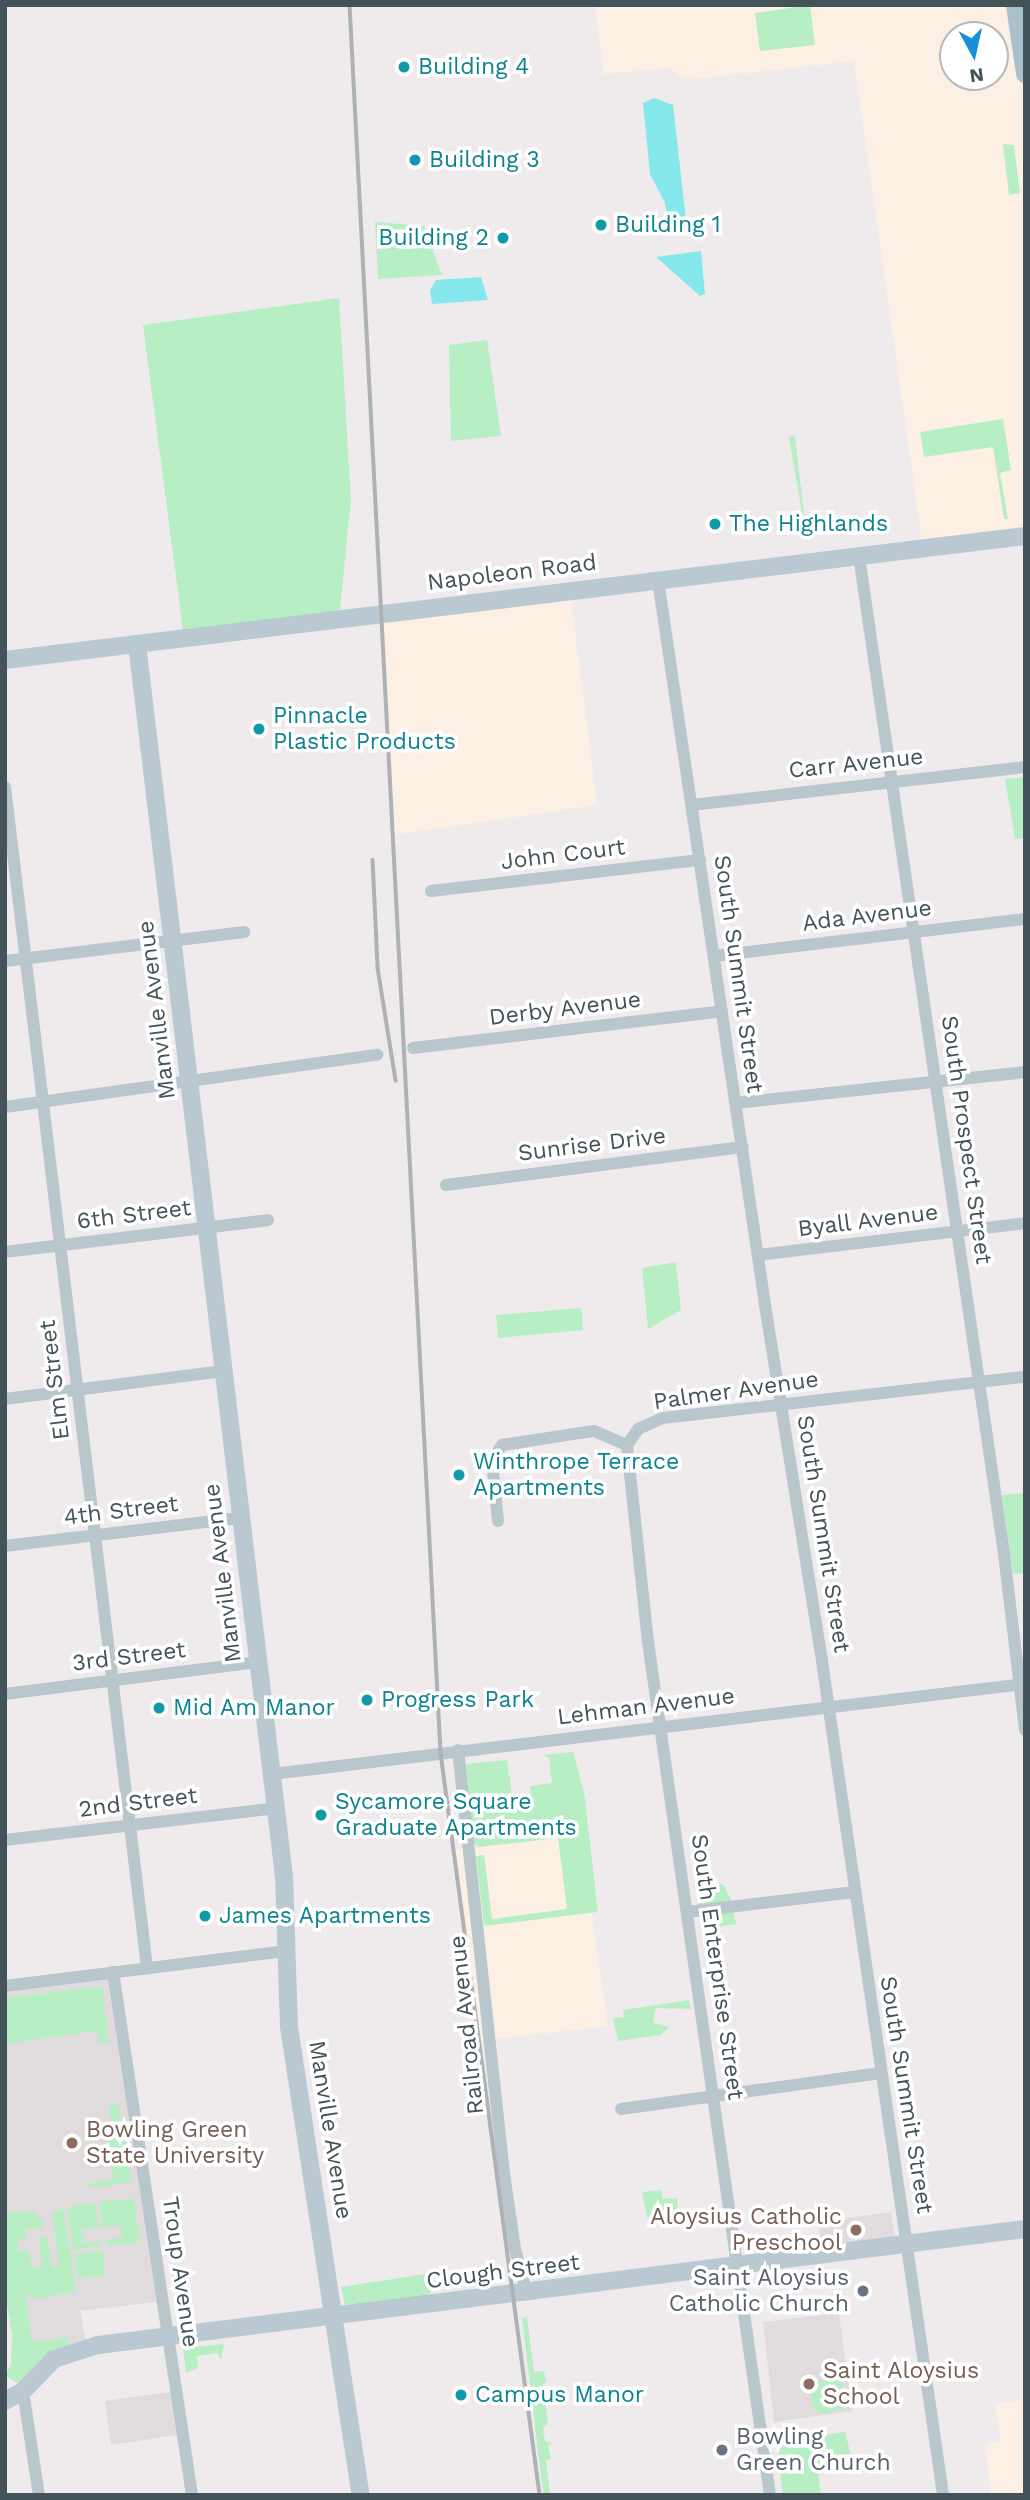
<!DOCTYPE html>
<html>
<head>
<meta charset="utf-8">
<style>
	body { margin:0 }
	#map { position:relative; width:1030px; height:2500px; overflow:hidden; background:#efebec; font-family:"Work Sans",sans-serif }
	div>[style] { position:absolute }
	[style*='--x'] { left:calc(var(--x)*1px); top:calc(var(--y)*1px); width:calc(var(--w)*1px); rotate:calc(var(--a)*1deg) }
	.commercial>* { inset:0; background:#fbf0e3 }
	.education>* { inset:0; background:#e0dcde }
	.green>* { inset:0; background:#b8eec4 }
	.water>* { inset:0; background:#84e8ec }
	.street>* { height:12px; margin:-6px; padding:0 6px; transform-origin:6px; border-radius:6px; background:#b9c6cc }
	.secondary>* { height:18px; margin:-9px; padding:0 9px; transform-origin:9px; border-radius:9px; background:#b9c8d1 }
	.primary>* { height:19px; margin:-9.5px; padding:0 9.5px; transform-origin:9.5px; border-radius:9.5px; background:#aac1cc }
	.rail>* { height:3.5px; margin:-1.75px; padding:0 1.75px; transform-origin:1.75px; border-radius:1.75px; background:#aeb2b6 }
	.dots>* { width:19px; height:19px; translate:-50% -50%; box-sizing:border-box; border:4px solid #fff; border-radius:50% }
	span { translate:-50% -50%; white-space:nowrap; text-align:center; line-height:1.15; -webkit-text-stroke:7px #fff; paint-order:stroke }
	.culture-label { font-size:23px; color:#0d838f }
	.left { translate:0 -50%; text-align:left }
	.right { translate:-100% -50%; text-align:right }
	.street-label { font-size:23px; color:#445359 }
	.education-label { font-size:23px; color:#785e54 }
	.worship-label { font-size:23px; color:#5b616d }
	.frame { position:absolute; inset:0; border:7px solid #445359; pointer-events:none }
	.north { position:absolute; left:939px; top:21px; width:70px; height:70px; box-sizing:border-box; background:#fff; border:2px solid #b4babd; border-radius:50%; rotate:172deg; font-size:19px; font-weight:700; line-height:28px; text-align:center; color:#445359 }
	.north::after { content:''; display:block; margin:auto; width:24px; height:32px; background:#178fdd; clip-path:polygon(50% 0,100% 100%,50% 72%,0 100%) }
</style>
</head>
<body>
<div id="map">
	<div class="commercial">
		<div style="clip-path:polygon(evenodd,595px 5px,1025px 5px,1025px 536px,923px 548px,854px 61px,684px 80px,669px 68px,604px 74px,595px 5px,953px 35px,995px 35px,995px 77px,953px 77px,953px 35px)"></div>
		<div style="clip-path:polygon(570px 591px,597px 805px,392px 835px,382px 614px)"></div>
		<div style="clip-path:polygon(580px 1833px,608px 2026px,477px 2041px,451px 1850px)"></div>
		<div style="clip-path:polygon(1025px 2400px,1025px 2495px,991px 2495px,985px 2444px,1001px 2441px,995px 2404px)"></div>
	</div>
	<div class="education">
		<div style="clip-path:polygon(113px 1972px,163px 2301px,80px 2311px,87px 2348px,37px 2377px,5px 2256px,5px 1986px)"></div>
		<div style="clip-path:polygon(891px 2212px,895px 2238px,822px 2248px,818px 2222px)"></div>
		<div style="clip-path:polygon(839px 2313px,852px 2411px,774px 2422px,763px 2322px)"></div>
		<div style="clip-path:polygon(177px 2391px,183px 2434px,111px 2445px,105px 2401px)"></div>
	</div>
	<div class="green">
		<div style="clip-path:polygon(810px 5px,815px 45px,760px 51px,755px 13px)"></div>
		<div style="clip-path:polygon(1003px 144px,1014px 145px,1020px 193px,1009px 195px)"></div>
		<div style="clip-path:polygon(375px 222px,424px 226px,442px 275px,378px 279px)"></div>
		<div style="clip-path:polygon(339px 298px,351px 500px,339px 619px,184px 638px,143px 325px)"></div>
		<div style="clip-path:polygon(487px 340px,501px 436px,451px 441px,449px 345px)"></div>
		<div style="clip-path:polygon(1003px 419px,1011px 470px,1000px 473px,1008px 519px,1004px 519px,993px 447px,924px 457px,920px 432px)"></div>
		<div style="clip-path:polygon(792px 435px,795px 437px,808px 547px,789px 438px)"></div>
		<div style="clip-path:polygon(1025px 777px,1025px 838px,1015px 839px,1005px 779px)"></div>
		<div style="clip-path:polygon(676px 1262px,681px 1310px,648px 1329px,642px 1268px)"></div>
		<div style="clip-path:polygon(581px 1308px,583px 1330px,498px 1338px,496px 1315px)"></div>
		<div style="clip-path:polygon(1025px 1493px,1025px 1573px,1013px 1574px,1002px 1495px)"></div>
		<div style="clip-path:polygon(573px 1752px,584px 1792px,598px 1912px,484px 1926px,476px 1856px,484px 1855px,492px 1919px,567px 1909px,558px 1838px,479px 1847px,473px 1843px,466px 1764px,507px 1760px,514px 1810px,533px 1807px,530px 1786px,552px 1783px,549px 1758px,542px 1755px)"></div>
		<div style="clip-path:polygon(712px 1873px,714px 1882px,724px 1885px,732px 1902px,698px 1905px,694px 1876px)"></div>
		<div style="clip-path:polygon(733px 1910px,736px 1924px,717px 1927px,714px 1934px,702px 1937px,699px 1916px)"></div>
		<div style="clip-path:polygon(102px 1986px,109px 2043px,99px 2044px,97px 2031px,5px 2044px,5px 1998px)"></div>
		<div style="clip-path:polygon(689px 2000px,691px 2009px,656px 2008px,653px 2023px,670px 2027px,660px 2035px,618px 2041px,613px 2018px,624px 2017px,623px 2010px)"></div>
		<div style="clip-path:polygon(118px 2101px,131px 2182px,88px 2188px,90px 2183px,114px 2179px,107px 2134px,113px 2132px,109px 2106px)"></div>
		<div style="clip-path:polygon(661px 2190px,663px 2199px,677px 2198px,678px 2214px,647px 2217px,642px 2192px)"></div>
		<div style="clip-path:polygon(134px 2198px,140px 2242px,107px 2246px,106px 2240px,122px 2238px,120px 2225px,103px 2227px,99px 2202px)"></div>
		<div style="clip-path:polygon(95px 2203px,99px 2227px,82px 2230px,84px 2243px,100px 2241px,100px 2246px,73px 2250px,67px 2207px)"></div>
		<div style="clip-path:polygon(63px 2208px,76px 2292px,35px 2299px,26px 2292px,31px 2339px,37px 2342px,68px 2337px,70px 2347px,33px 2375px,27px 2374px,20px 2385px,5px 2375px,11px 2364px,12px 2336px,5px 2292px,5px 2211px,35px 2212px,41px 2218px,43px 2228px,25px 2230px,26px 2239px,17px 2240px,19px 2252px,29px 2251px,32px 2267px,42px 2267px,38px 2237px,48px 2238px,52px 2268px,59px 2267px,52px 2213px)"></div>
		<div style="clip-path:polygon(102px 2250px,105px 2275px,78px 2279px,74px 2254px)"></div>
		<div style="clip-path:polygon(432px 2273px,430px 2299px,345px 2305px,341px 2287px)"></div>
		<div style="clip-path:polygon(527px 2317px,534px 2372px,544px 2371px,546px 2382px,543px 2384px,548px 2424px,543px 2427px,545px 2442px,554px 2443px,548px 2445px,551px 2459px,546px 2460px,550px 2495px,544px 2495px,541px 2476px,522px 2318px)"></div>
		<div style="clip-path:polygon(224px 2344px,221px 2360px,218px 2353px,197px 2356px,198px 2368px,186px 2373px,183px 2348px)"></div>
		<div style="clip-path:polygon(842px 2379px,846px 2408px,820px 2414px,813px 2407px,810px 2382px)"></div>
		<div style="clip-path:polygon(845px 2432px,854px 2467px,818px 2469px,821px 2495px,783px 2495px,776px 2441px)"></div>
	</div>
	<div class="water">
		<div style="clip-path:polygon(654px 98px,673px 105px,687px 229px,669px 230px,665px 203px,650px 174px,643px 103px)"></div>
		<div style="clip-path:polygon(701px 251px,705px 294px,700px 296px,656px 257px)"></div>
		<div style="clip-path:polygon(481px 277px,488px 300px,432px 304px,430px 290px,436px 280px)"></div>
	</div>
	<div class="street">
		<div style="--x:859;--y:556;--w:1008;--a:81.73"></div>
		<div style="--x:1004;--y:1554;--w:177;--a:83.2"></div>
		<div style="--x:658;--y:580;--w:733;--a:81.6"></div>
		<div style="--x:765;--y:1305;--w:361;--a:80.9"></div>
		<div style="--x:822;--y:1661;--w:843;--a:81.74"></div>
		<div style="--x:5;--y:787;--w:1190;--a:83.14"></div>
		<div style="--x:692;--y:805;--w:335;--a:-6.5"></div>
		<div style="--x:431;--y:891;--w:271;--a:-6.6"></div>
		<div style="--x:714;--y:956;--w:313;--a:-6.8"></div>
		<div style="--x:5;--y:961;--w:241;--a:-6.9"></div>
		<div style="--x:413;--y:1048;--w:311;--a:-6.8"></div>
		<div style="--x:736;--y:1103;--w:291;--a:-6.1"></div>
		<div style="--x:5;--y:1107;--w:376;--a:-8"></div>
		<div style="--x:446;--y:1185;--w:299;--a:-7.3"></div>
		<div style="--x:5;--y:1252;--w:265;--a:-6.9"></div>
		<div style="--x:758;--y:1255;--w:269;--a:-6.8"></div>
		<div style="--x:5;--y:1399;--w:220;--a:-7.3"></div>
		<div style="--x:498;--y:1521;--w:60;--a:-95.7"></div>
		<div style="--x:492;--y:1461;--w:19;--a:-58"></div>
		<div style="--x:502;--y:1445;--w:93;--a:-8.7"></div>
		<div style="--x:594;--y:1431;--w:36;--a:23"></div>
		<div style="--x:5;--y:1546;--w:238;--a:-6.8"></div>
		<div style="--x:5;--y:1694;--w:256;--a:-7.2"></div>
		<div style="--x:458;--y:1750;--w:418;--a:83.8"></div>
		<div style="--x:503;--y:2166;--w:84;--a:81.8"></div>
		<div style="--x:515;--y:2249;--w:47;--a:75.1"></div>
		<div style="--x:272;--y:1774;--w:758;--a:-6.82"></div>
		<div style="--x:5;--y:1840;--w:273;--a:-6.7"></div>
		<div style="--x:687;--y:1912;--w:169;--a:-6.8"></div>
		<div style="--x:113;--y:1972;--w:529;--a:81.41"></div>
		<div style="--x:5;--y:1986;--w:282;--a:-7.1"></div>
		<div style="--x:621;--y:2109;--w:262;--a:-7.9"></div>
		<div style="--x:23;--y:2391;--w:105;--a:81.3"></div>
		<div style="--x:770;--y:2495;--w:862;--a:-98.14"></div>
		<div style="--x:648;--y:1642;--w:198;--a:-96.1"></div>
		<div style="--x:627;--y:1445;--w:19;--a:-55"></div>
		<div style="--x:638;--y:1429;--w:27;--a:-24"></div>
		<div style="--x:663;--y:1418;--w:364;--a:-6.5"></div>
	</div>
	<div class="secondary">
		<div style="--x:137;--y:644;--w:1241;--a:83.2"></div>
		<div style="--x:284;--y:1876;--w:151;--a:88.1"></div>
		<div style="--x:289;--y:2027;--w:474;--a:81.3"></div>
		<div style="--x:5;--y:660;--w:1028;--a:-6.93"></div>
		<div style="--x:5;--y:2401;--w:21;--a:-29"></div>
		<div style="--x:23;--y:2391;--w:45;--a:-45.9"></div>
		<div style="--x:54;--y:2359;--w:46;--a:-17.7"></div>
		<div style="--x:98;--y:2345;--w:934;--a:-7.13"></div>
	</div>
	<div class="primary">
		<div style="--x:1015;--y:5;--w:69;--a:81.6"></div>
	</div>
	<div class="rail">
		<div style="--x:350;--y:5;--w:1750;--a:87.02"></div>
		<div style="--x:441;--y:1753;--w:749;--a:82.4"></div>
		<div style="--x:373;--y:860;--w:108;--a:87.3"></div>
		<div style="--x:378;--y:968;--w:114;--a:80.9"></div>
	</div>
	<div class="dots">
		<div style="left:404px;top:67px;background:#0f9aa8"></div>
		<div style="left:415px;top:160px;background:#0f9aa8"></div>
		<div style="left:601px;top:225px;background:#0f9aa8"></div>
		<div style="left:503px;top:238px;background:#0f9aa8"></div>
		<div style="left:715px;top:524px;background:#0f9aa8"></div>
		<div style="left:259px;top:729px;background:#0f9aa8"></div>
		<div style="left:459px;top:1475px;background:#0f9aa8"></div>
		<div style="left:367px;top:1700px;background:#0f9aa8"></div>
		<div style="left:159px;top:1708px;background:#0f9aa8"></div>
		<div style="left:321px;top:1815px;background:#0f9aa8"></div>
		<div style="left:205px;top:1916px;background:#0f9aa8"></div>
		<div style="left:72px;top:2143px;background:#8d6e63"></div>
		<div style="left:856px;top:2230px;background:#8d6e63"></div>
		<div style="left:863px;top:2291px;background:#6b7280"></div>
		<div style="left:809px;top:2384px;background:#8d6e63"></div>
		<div style="left:461px;top:2395px;background:#0f9aa8"></div>
		<div style="left:722px;top:2450px;background:#6b7280"></div>
	</div>
	<div class="culture-label">
		<span class="left" style="left:418px;top:67px">Building 4</span>
		<span class="left" style="left:429px;top:160px">Building 3</span>
		<span class="left" style="left:615px;top:225px">Building 1</span>
		<span class="right" style="left:489px;top:238px">Building 2</span>
		<span class="left" style="left:729px;top:524px">The Highlands</span>
		<span class="left" style="left:273px;top:729px">Pinnacle<br>Plastic Products</span>
		<span class="left" style="left:473px;top:1475px">Winthrope Terrace<br>Apartments</span>
		<span class="left" style="left:381px;top:1700px">Progress Park</span>
		<span class="left" style="left:173px;top:1708px">Mid Am Manor</span>
		<span class="left" style="left:335px;top:1815px">Sycamore Square<br>Graduate Apartments</span>
		<span class="left" style="left:219px;top:1916px">James Apartments</span>
		<span class="left" style="left:475px;top:2395px">Campus Manor</span>
	</div>
	<div class="street-label">
		<span style="left:512px;top:573px;rotate:-7deg">Napoleon Road</span>
		<span style="left:856px;top:764px;rotate:-6deg">Carr Avenue</span>
		<span style="left:563px;top:855px;rotate:-7deg">John Court</span>
		<span style="left:867px;top:916px;rotate:-7deg">Ada Avenue</span>
		<span style="left:738px;top:974px;rotate:82deg">South Summit Street</span>
		<span style="left:565px;top:1009px;rotate:-7deg">Derby Avenue</span>
		<span style="left:157px;top:1010px;rotate:-97deg">Manville Avenue</span>
		<span style="left:966px;top:1140px;rotate:82deg">South Prospect Street</span>
		<span style="left:592px;top:1145px;rotate:-7deg">Sunrise Drive</span>
		<span style="left:134px;top:1215px;rotate:-7deg">6th Street</span>
		<span style="left:868px;top:1221px;rotate:-7deg">Byall Avenue</span>
		<span style="left:55px;top:1380px;rotate:-97deg">Elm Street</span>
		<span style="left:736px;top:1391px;rotate:-8deg">Palmer Avenue</span>
		<span style="left:121px;top:1511px;rotate:-7deg">4th Street</span>
		<span style="left:823px;top:1534px;rotate:81deg">South Summit Street</span>
		<span style="left:223px;top:1573px;rotate:-97deg">Manville Avenue</span>
		<span style="left:129px;top:1657px;rotate:-7deg">3rd Street</span>
		<span style="left:646px;top:1707px;rotate:-7deg">Lehman Avenue</span>
		<span style="left:138px;top:1803px;rotate:-7deg">2nd Street</span>
		<span style="left:717px;top:1967px;rotate:82deg">South Enterprise Street</span>
		<span style="left:467px;top:2025px;rotate:-96deg">Railroad Avenue</span>
		<span style="left:906px;top:2095px;rotate:81deg">South Summit Street</span>
		<span style="left:330px;top:2130px;rotate:81deg">Manville Avenue</span>
		<span style="left:180px;top:2272px;rotate:82deg">Troup Avenue</span>
		<span style="left:503px;top:2272px;rotate:-7deg">Clough Street</span>
	</div>
	<div class="education-label">
		<span class="left" style="left:86px;top:2143px">Bowling Green<br>State University</span>
		<span class="right" style="left:842px;top:2230px">Aloysius Catholic<br>Preschool</span>
		<span class="left" style="left:823px;top:2384px">Saint Aloysius<br>School</span>
	</div>
	<div class="worship-label">
		<span class="right" style="left:849px;top:2291px">Saint Aloysius<br>Catholic Church</span>
		<span class="left" style="left:736px;top:2450px">Bowling<br>Green Church</span>
	</div>
	<div class="frame"></div>
	<div class="north">N</div>
</div>
</body>
</html>
